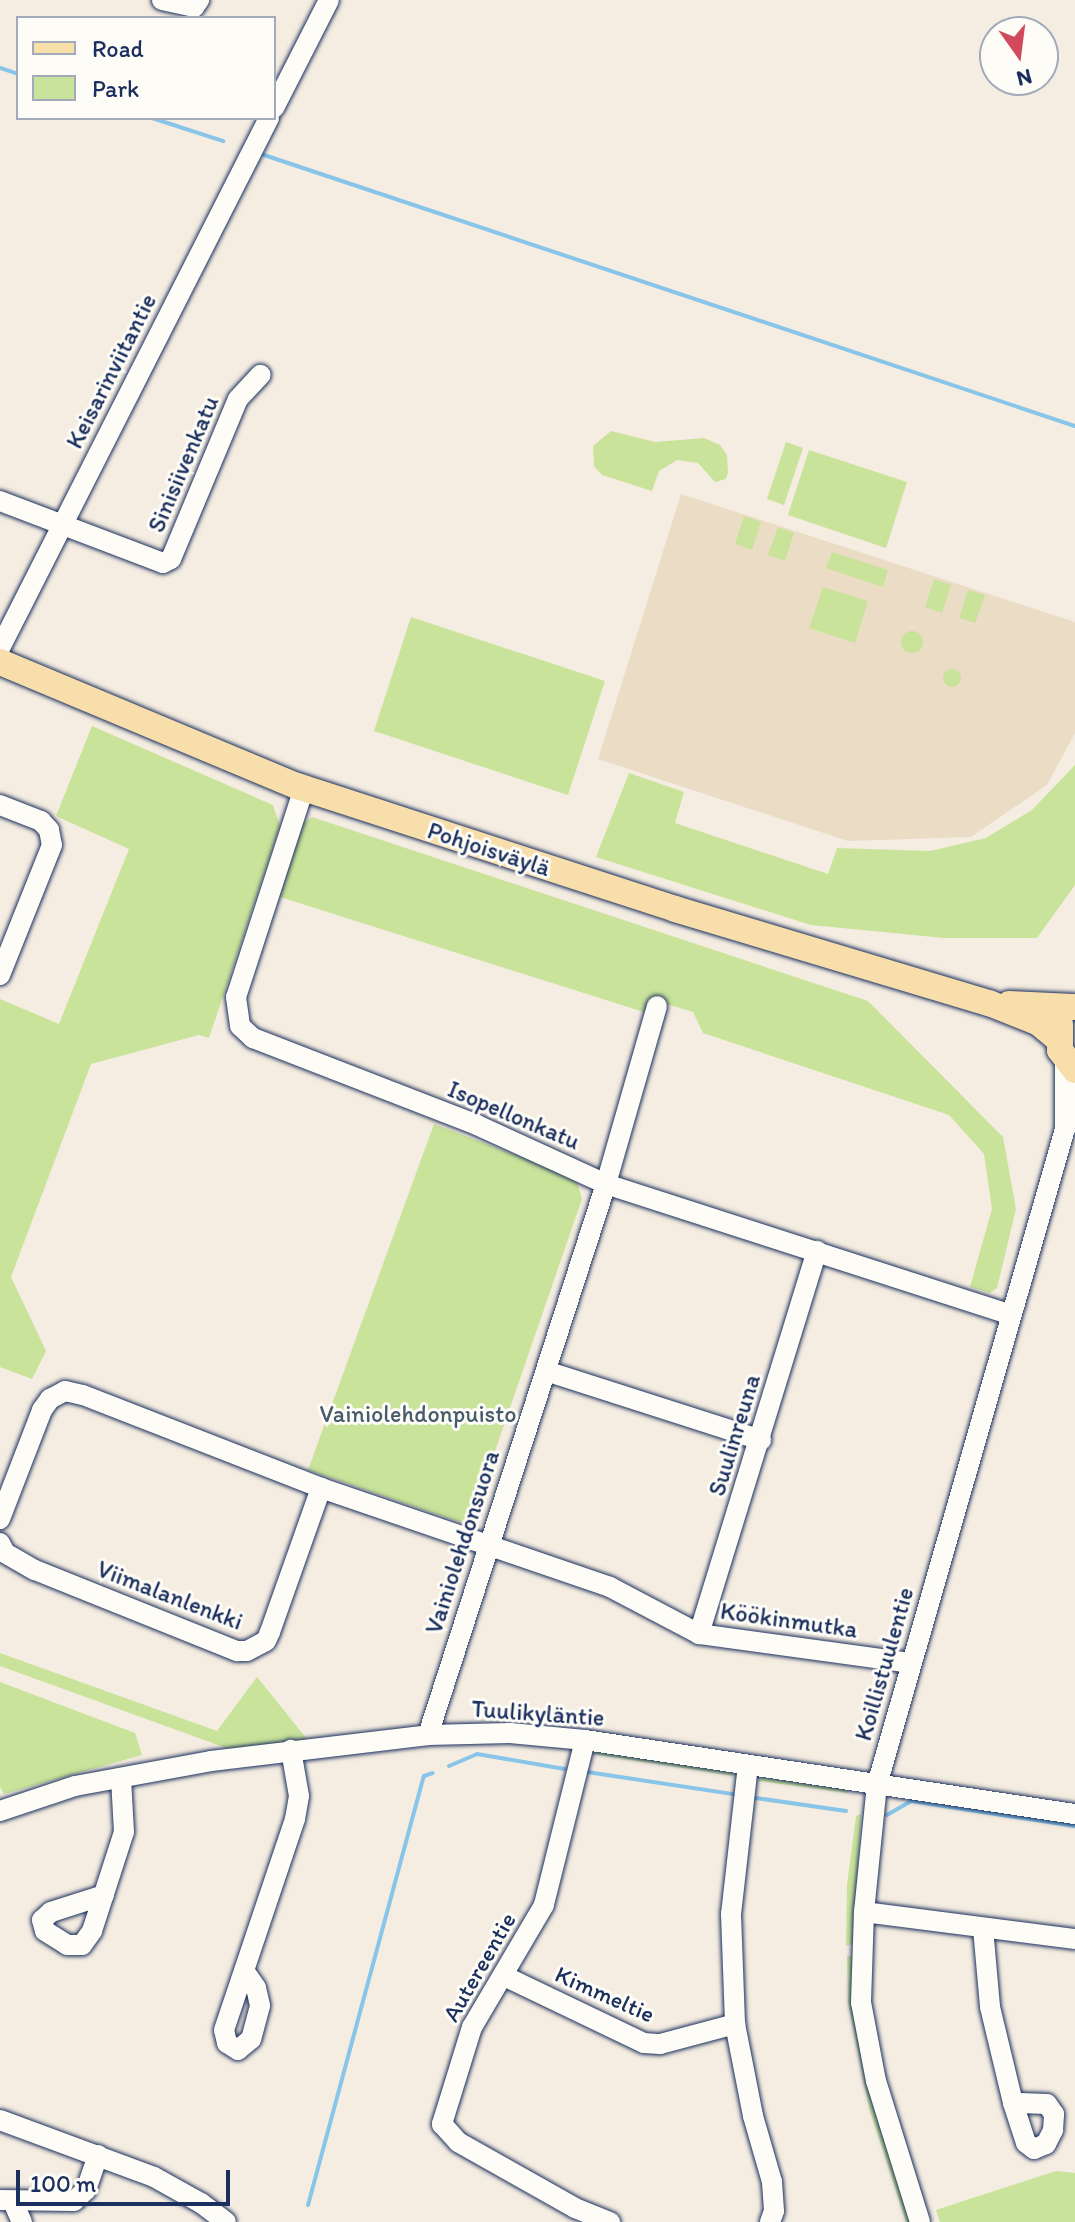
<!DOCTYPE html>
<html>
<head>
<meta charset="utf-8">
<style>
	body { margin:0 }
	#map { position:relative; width:1075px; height:2222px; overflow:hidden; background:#f5ede1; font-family:Itim,sans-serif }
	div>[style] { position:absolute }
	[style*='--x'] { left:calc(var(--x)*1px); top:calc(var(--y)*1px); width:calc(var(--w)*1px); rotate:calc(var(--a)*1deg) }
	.built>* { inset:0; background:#ebdcc6 }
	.green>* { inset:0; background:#c9e39a }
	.round { border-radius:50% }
	.stream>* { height:4px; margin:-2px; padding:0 2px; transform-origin:2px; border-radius:2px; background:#88c5e8 }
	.roads { filter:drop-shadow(0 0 2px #1b2f5e) drop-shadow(0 0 2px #1b2f5e) }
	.minor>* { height:20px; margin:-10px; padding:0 10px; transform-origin:10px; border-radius:10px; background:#fdfcf7 }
	.major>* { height:26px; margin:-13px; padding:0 13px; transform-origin:13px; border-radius:13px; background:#f8deab }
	span { translate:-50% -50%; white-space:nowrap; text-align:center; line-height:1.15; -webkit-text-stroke:6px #fdfcf7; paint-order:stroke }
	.street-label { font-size:24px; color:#1b2f5e }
	.park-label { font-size:24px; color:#465c6d }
	.legend { position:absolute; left:16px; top:16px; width:260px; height:104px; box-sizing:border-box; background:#fdfcf7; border:2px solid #a3aaba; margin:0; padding:10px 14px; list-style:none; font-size:24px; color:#1b2f5e }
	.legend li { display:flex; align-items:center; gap:16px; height:40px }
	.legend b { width:40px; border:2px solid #a3aaba }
	.north { position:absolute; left:979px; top:16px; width:80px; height:80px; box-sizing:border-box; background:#fdfcf7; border:2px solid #a3aaba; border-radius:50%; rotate:166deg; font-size:22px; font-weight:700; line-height:32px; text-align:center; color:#1b2f5e }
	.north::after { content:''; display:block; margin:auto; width:28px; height:36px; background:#d1495b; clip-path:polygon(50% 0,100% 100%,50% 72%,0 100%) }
	.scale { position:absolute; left:16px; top:2170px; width:214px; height:36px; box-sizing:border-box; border:4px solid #1b2f5e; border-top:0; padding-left:10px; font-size:24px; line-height:28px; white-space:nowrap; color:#1b2f5e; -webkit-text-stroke:6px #fdfcf7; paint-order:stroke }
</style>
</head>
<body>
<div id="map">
	<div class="built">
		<div style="clip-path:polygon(681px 494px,1075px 622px,1075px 733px,1047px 785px,971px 837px,848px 841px,598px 759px)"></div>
	</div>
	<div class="green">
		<div style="clip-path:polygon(611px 431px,655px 442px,704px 438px,720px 445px,727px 455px,728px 472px,726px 479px,715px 482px,698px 463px,677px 460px,659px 471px,652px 491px,602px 475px,594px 466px,593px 446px)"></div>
		<div style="clip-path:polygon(786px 442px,803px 448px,784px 505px,767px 499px)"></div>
		<div style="clip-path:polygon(809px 450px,907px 482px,886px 548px,788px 515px)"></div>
		<div style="clip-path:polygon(744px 516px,761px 522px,752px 550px,735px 544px)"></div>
		<div style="clip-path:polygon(778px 527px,794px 533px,785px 561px,768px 555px)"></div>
		<div style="clip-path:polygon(832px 552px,888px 570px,883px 587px,826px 568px)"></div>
		<div style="clip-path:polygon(934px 579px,951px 585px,942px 613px,925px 607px)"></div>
		<div style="clip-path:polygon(823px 587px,868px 601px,855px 643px,809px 628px)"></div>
		<div style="clip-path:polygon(968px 590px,985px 595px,975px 623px,959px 618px)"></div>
		<div style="clip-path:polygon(411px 617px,605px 681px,568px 795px,374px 731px)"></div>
		<div class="round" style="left:901px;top:631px;width:22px;height:22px"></div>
		<div class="round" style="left:943px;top:669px;width:18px;height:18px"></div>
		<div style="clip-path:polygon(92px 726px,273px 805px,280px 826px,209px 1038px,199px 1035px,91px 1064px,11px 1277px,46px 1351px,32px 1379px,0 1367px,0 999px,59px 1024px,129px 849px,56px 816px)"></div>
		<div style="clip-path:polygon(1075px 765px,1075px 885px,1037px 938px,944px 938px,811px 925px,596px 857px,629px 773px,684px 792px,675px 823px,828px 874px,837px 848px,930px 851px,986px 838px,1032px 810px)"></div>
		<div style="clip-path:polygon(312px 817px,868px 1001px,1003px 1137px,1016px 1209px,997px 1288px,990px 1293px,970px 1287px,992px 1209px,984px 1154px,949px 1115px,703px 1033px,693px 1012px,656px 1001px,650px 1014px,280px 897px,299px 826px)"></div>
		<div style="clip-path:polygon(434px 1124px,576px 1178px,582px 1199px,473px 1515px,459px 1522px,308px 1470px)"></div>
		<div style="clip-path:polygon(0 1653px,217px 1731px,257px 1677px,307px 1739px,229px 1749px,0 1666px)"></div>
		<div style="clip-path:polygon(0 1682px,135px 1733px,142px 1755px,4px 1794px,0 1787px)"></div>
		<div style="clip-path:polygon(601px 1750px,729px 1770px,734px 1776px,592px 1754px)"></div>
		<div style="clip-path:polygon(766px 1776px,847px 1789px,848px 1793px,758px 1781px)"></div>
		<div style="clip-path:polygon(861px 1814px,853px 1944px,846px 1946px,847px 1885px,856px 1816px)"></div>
		<div style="clip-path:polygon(847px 1956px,853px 1956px,912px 2222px,906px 2222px,869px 2108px,848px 2002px)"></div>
		<div style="clip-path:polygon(1056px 2171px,1075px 2173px,1075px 2222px,940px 2222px,936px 2210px)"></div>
	</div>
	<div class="stream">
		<div style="--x:0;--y:68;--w:19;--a:18"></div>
		<div style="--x:152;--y:118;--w:75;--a:17.9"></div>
		<div style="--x:264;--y:155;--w:855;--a:18.48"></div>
		<div style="--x:449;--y:1766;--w:30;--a:-23"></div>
		<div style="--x:477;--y:1754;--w:89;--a:9.7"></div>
		<div style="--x:587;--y:1772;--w:148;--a:8.6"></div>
		<div style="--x:756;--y:1798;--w:91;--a:8.2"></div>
		<div style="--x:887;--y:1815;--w:28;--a:-30"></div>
		<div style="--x:911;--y:1801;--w:166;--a:8.7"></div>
		<div style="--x:308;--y:2205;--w:444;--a:-74.9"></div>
		<div style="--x:424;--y:1776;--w:9;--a:-18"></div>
	</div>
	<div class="roads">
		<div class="minor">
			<div style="--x:162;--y:0;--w:33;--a:12"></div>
			<div style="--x:194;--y:7;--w:9;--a:-54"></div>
			<div style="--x:274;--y:108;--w:121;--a:-63"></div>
			<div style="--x:0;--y:501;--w:174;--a:20.8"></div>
			<div style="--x:163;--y:563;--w:9;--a:-27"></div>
			<div style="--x:171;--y:559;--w:173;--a:-67.3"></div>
			<div style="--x:238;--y:399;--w:33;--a:-47"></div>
			<div style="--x:0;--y:648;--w:594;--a:-63.09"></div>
			<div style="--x:304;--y:788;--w:220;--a:108"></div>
			<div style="--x:236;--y:997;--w:29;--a:82"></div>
			<div style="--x:240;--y:1026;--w:18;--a:43"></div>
			<div style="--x:253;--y:1038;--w:240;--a:21.2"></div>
			<div style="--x:477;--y:1125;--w:142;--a:24.6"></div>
			<div style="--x:606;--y:1184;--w:426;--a:17.9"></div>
			<div style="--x:0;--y:805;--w:44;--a:21.3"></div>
			<div style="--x:41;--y:821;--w:12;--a:48"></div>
			<div style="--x:49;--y:830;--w:15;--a:79"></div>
			<div style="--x:52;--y:845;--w:140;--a:111.8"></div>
			<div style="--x:1065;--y:1129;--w:68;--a:-90"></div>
			<div style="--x:546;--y:1371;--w:226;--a:17.8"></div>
			<div style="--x:0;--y:1519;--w:117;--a:-68.9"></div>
			<div style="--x:42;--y:1410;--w:14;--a:-54"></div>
			<div style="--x:50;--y:1399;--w:17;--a:-28"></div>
			<div style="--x:65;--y:1391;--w:18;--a:13"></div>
			<div style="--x:83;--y:1395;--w:256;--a:21.3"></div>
			<div style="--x:321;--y:1488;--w:305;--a:18.9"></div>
			<div style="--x:610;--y:1587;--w:101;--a:27.8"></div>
			<div style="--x:699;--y:1634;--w:214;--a:7.8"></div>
			<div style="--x:0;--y:1543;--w:11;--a:63"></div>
			<div style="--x:5;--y:1553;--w:34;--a:30"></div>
			<div style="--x:35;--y:1570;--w:218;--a:21.9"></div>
			<div style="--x:237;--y:1651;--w:10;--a:0"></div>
			<div style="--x:247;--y:1651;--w:21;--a:-28"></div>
			<div style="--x:266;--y:1641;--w:10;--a:-66"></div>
			<div style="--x:270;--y:1632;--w:153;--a:-70.5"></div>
			<div style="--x:699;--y:1634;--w:401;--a:-72.9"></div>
			<div style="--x:428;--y:1735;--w:579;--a:-72.1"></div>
			<div style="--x:606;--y:1184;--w:185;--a:-74"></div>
			<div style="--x:585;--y:1740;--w:170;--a:104"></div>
			<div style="--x:544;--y:1905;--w:142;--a:120.5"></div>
			<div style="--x:472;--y:2027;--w:102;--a:107.2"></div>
			<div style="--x:442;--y:2124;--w:24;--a:48"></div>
			<div style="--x:458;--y:2142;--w:134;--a:29.4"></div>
			<div style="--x:575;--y:2208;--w:38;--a:22"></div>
			<div style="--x:748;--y:1765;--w:150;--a:96.5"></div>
			<div style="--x:731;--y:1914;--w:110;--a:87.9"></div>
			<div style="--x:735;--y:2024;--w:94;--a:78.9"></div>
			<div style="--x:753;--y:2116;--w:69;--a:73.9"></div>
			<div style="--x:772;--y:2182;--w:29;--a:86"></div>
			<div style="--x:774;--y:2211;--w:12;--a:110"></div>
			<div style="--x:0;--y:1811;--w:79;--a:-18.4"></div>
			<div style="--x:75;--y:1786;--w:138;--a:-10.4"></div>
			<div style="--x:211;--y:1761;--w:219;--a:-6.8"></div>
			<div style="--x:428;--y:1735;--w:82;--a:-1.4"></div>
			<div style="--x:510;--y:1733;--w:75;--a:5.3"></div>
			<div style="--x:585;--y:1740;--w:496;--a:8.6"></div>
			<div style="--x:104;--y:1895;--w:56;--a:162.2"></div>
			<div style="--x:51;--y:1912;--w:12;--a:138"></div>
			<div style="--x:42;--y:1920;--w:11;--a:75"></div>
			<div style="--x:45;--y:1931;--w:26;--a:32"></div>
			<div style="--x:67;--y:1945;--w:15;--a:0"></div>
			<div style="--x:82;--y:1945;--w:17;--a:-54"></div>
			<div style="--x:92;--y:1931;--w:104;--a:-72.1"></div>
			<div style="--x:124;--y:1832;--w:54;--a:-93.2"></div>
			<div style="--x:864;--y:1912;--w:213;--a:7.3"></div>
			<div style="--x:983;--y:1928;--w:79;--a:84.9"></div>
			<div style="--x:990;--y:2007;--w:99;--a:76.5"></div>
			<div style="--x:1013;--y:2103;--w:42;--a:72"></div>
			<div style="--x:1026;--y:2143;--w:10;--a:37"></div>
			<div style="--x:1034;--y:2149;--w:13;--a:-23"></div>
			<div style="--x:1046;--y:2144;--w:16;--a:-63"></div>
			<div style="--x:1053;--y:2130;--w:16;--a:-86"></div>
			<div style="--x:1054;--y:2114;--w:12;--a:-125"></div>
			<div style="--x:1047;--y:2104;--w:34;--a:-178"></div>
			<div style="--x:245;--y:1972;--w:19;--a:55"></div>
			<div style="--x:256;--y:1988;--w:18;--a:77"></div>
			<div style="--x:260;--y:2006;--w:34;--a:105"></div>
			<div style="--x:251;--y:2039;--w:17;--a:140"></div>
			<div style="--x:238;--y:2050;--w:13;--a:-148"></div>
			<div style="--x:227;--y:2043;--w:13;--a:-103"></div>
			<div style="--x:224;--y:2030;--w:223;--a:-71.4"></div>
			<div style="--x:295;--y:1819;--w:23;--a:-80"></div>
			<div style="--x:299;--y:1796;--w:47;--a:-99.9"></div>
			<div style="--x:504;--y:1976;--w:155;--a:25.6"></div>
			<div style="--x:644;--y:2043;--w:16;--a:4"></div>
			<div style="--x:660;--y:2044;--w:78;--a:-14.9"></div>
			<div style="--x:0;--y:2120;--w:164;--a:20.3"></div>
			<div style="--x:154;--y:2177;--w:54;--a:29"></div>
			<div style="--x:201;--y:2203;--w:31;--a:37"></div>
			<div style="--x:0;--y:2200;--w:74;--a:0.8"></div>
			<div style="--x:74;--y:2201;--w:16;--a:-43"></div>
			<div style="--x:86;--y:2190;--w:37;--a:-71"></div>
			<div style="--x:13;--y:2202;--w:22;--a:66"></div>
			<div style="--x:920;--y:2222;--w:148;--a:-107.3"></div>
			<div style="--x:876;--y:2081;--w:80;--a:-100.8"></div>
			<div style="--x:861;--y:2002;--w:90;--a:-88.1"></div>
			<div style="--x:864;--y:1912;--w:128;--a:-84.2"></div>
			<div style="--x:877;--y:1785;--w:682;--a:-74.01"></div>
			<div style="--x:1065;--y:1129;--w:20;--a:-60"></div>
		</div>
		<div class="major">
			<div style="--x:0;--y:662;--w:322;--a:22.7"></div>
			<div style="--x:297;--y:786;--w:398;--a:18"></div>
			<div style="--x:675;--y:909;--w:328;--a:16.7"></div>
			<div style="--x:989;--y:1003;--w:54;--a:21.8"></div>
			<div style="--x:1039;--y:1023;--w:23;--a:40"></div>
			<div style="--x:1009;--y:1004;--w:64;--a:2.7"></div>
			<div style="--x:1060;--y:1024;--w:26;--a:90"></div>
			<div style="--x:1060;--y:1050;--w:25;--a:53"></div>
		</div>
	</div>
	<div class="street-label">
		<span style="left:111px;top:371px;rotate:-63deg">Keisarinviitantie</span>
		<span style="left:183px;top:464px;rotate:-67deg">Sinisiivenkatu</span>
		<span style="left:489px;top:849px;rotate:18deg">Pohjoisväylä</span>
		<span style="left:514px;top:1115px;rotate:23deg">Isopellonkatu</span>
		<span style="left:734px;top:1435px;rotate:-73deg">Suulinreuna</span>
		<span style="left:462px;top:1542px;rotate:-72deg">Vainiolehdonsuora</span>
		<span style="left:170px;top:1595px;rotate:21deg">Viimalanlenkki</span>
		<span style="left:789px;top:1620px;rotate:8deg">Köökinmutka</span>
		<span style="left:884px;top:1664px;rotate:-74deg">Koillistuulentie</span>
		<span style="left:538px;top:1713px;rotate:4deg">Tuulikyläntie</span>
		<span style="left:479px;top:1967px;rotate:-60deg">Autereentie</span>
		<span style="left:605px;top:1994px;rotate:24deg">Kimmeltie</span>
	</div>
	<div class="park-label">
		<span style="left:418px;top:1414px">Vainiolehdonpuisto</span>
	</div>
	<ul class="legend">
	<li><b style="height:10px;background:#f8deab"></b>Road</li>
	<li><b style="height:22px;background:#c9e39a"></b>Park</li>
	</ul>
	<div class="north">N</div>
	<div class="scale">100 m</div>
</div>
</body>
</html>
